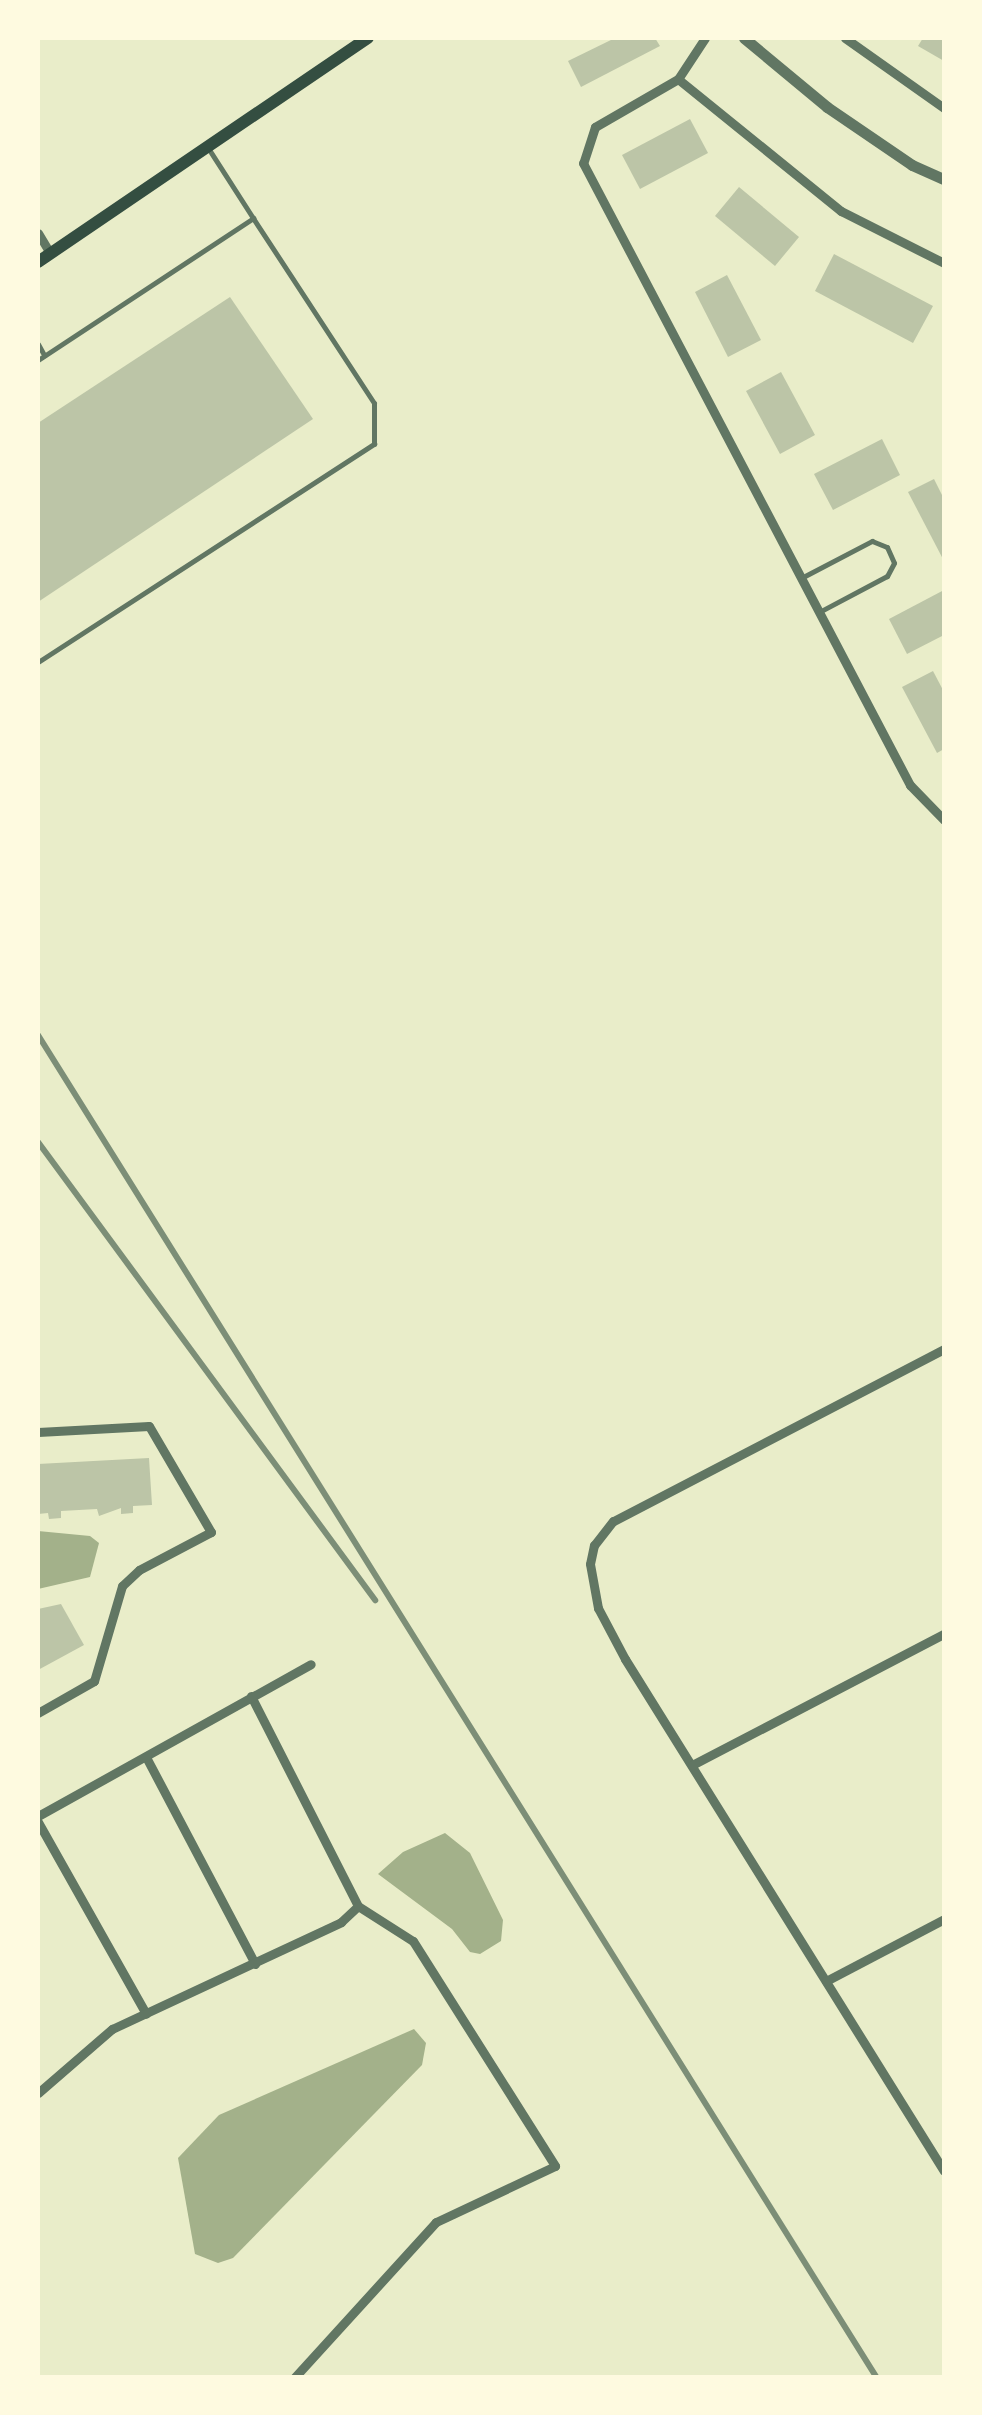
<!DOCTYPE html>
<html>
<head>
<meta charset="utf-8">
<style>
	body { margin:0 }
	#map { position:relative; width:982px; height:2415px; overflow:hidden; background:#e9edc9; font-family:Poppins,sans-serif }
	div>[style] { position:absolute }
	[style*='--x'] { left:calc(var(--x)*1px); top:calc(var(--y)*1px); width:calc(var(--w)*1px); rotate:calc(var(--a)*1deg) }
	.water>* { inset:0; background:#a3b18a }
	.building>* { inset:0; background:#bcc5a7 }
	.service>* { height:5px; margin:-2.5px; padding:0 2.5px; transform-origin:2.5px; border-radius:2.5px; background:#617663 }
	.minor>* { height:9px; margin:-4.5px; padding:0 4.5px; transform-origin:4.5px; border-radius:4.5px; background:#617663 }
	.tertiary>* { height:11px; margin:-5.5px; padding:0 5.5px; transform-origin:5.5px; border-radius:5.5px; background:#617663 }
	.secondary>* { height:12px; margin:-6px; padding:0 6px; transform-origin:6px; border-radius:6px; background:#344e41 }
	.rail>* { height:6px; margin:-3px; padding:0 3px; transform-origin:3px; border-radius:3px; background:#7c8e77 }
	span { translate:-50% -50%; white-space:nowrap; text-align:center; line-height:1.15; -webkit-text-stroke:9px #fefae0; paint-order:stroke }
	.frame { position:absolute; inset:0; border:40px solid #fefae0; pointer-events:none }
</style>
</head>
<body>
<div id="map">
	<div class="water">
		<div style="clip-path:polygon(38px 1531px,90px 1536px,99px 1543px,90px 1577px,38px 1589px)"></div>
		<div style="clip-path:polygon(445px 1833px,470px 1853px,503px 1920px,501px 1941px,480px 1954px,470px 1952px,452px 1929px,378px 1874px,403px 1852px)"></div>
		<div style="clip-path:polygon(414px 2029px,426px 2043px,422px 2065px,233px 2258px,218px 2263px,195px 2254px,178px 2158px,219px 2115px)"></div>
	</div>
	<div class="building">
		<div style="clip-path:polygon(615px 38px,655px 38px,660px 46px,581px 87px,568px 61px)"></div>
		<div style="clip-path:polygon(923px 38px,944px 38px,944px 61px,918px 46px)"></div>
		<div style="clip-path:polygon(690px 119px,708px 153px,640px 189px,622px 155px)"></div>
		<div style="clip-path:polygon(739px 187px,799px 237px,775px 266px,715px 216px)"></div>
		<div style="clip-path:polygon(834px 254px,933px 306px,913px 343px,815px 291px)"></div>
		<div style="clip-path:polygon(727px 275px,761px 340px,728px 357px,695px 292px)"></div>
		<div style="clip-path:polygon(230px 297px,313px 419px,38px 602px,38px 423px)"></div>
		<div style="clip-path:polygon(781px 372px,815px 435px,780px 454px,746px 391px)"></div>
		<div style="clip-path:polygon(882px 439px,900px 475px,833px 510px,814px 474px)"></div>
		<div style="clip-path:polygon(934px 479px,944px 499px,944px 561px,908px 492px)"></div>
		<div style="clip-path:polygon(944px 590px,944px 635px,907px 654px,889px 619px)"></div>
		<div style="clip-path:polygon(933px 671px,944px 692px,944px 749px,937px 753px,902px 687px)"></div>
		<div style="clip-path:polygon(149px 1458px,152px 1505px,133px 1506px,133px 1513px,121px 1514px,121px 1508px,99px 1516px,97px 1509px,61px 1511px,61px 1518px,49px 1519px,48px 1513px,38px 1514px,38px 1464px)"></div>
		<div style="clip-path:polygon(61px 1604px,84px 1645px,38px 1670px,38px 1609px)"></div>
	</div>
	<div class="service">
		<div style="--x:38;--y:344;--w:13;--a:61"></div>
		<div style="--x:38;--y:360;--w:258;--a:-33.4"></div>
		<div style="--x:253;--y:218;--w:83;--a:-122.7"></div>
		<div style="--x:803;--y:577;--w:78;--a:-27.6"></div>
		<div style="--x:872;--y:541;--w:16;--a:22"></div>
		<div style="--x:887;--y:547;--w:17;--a:66"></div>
		<div style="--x:894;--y:563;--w:15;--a:118"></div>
		<div style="--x:887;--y:576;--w:75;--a:152.1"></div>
		<div style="--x:38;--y:662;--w:401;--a:-33"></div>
		<div style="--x:374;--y:444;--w:41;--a:-90"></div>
		<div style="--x:374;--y:403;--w:221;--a:-123.2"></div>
	</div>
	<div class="minor">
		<div style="--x:705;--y:38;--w:49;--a:123.4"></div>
		<div style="--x:678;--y:79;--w:96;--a:150"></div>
		<div style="--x:595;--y:127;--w:38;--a:108"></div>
		<div style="--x:583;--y:163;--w:703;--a:62.27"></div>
		<div style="--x:910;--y:785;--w:49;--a:45.8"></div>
		<div style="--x:845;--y:38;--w:121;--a:35.3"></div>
		<div style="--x:678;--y:79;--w:210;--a:39"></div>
		<div style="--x:841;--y:211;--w:115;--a:26.8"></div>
		<div style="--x:38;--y:233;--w:23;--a:59"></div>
		<div style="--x:944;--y:1349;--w:373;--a:152.5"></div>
		<div style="--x:613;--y:1521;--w:31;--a:128"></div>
		<div style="--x:594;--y:1545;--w:19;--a:102"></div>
		<div style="--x:590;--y:1564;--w:45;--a:79.7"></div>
		<div style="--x:598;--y:1608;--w:58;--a:62.1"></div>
		<div style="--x:625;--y:1659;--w:603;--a:58.08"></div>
		<div style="--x:38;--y:1432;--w:111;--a:-3.1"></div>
		<div style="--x:149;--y:1426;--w:123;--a:59.7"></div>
		<div style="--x:211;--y:1532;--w:81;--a:152.2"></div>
		<div style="--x:139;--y:1570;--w:23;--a:137"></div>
		<div style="--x:122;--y:1586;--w:99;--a:106.4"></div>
		<div style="--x:94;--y:1681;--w:64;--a:150.3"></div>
		<div style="--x:251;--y:1696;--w:236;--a:63"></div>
		<div style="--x:146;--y:1757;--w:234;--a:62.2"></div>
		<div style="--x:692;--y:1765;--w:284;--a:-27.5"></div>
		<div style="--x:38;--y:1816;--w:312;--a:-29.1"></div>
		<div style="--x:38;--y:1822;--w:220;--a:60.6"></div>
		<div style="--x:826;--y:1981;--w:133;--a:-27.7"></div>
		<div style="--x:38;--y:2093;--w:98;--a:-40.9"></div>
		<div style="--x:112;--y:2029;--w:253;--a:-25"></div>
		<div style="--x:341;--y:1922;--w:23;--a:-43"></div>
		<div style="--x:358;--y:1906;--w:65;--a:32.5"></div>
		<div style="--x:413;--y:1941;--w:266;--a:57.7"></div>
		<div style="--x:555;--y:2166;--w:132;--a:154.8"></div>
		<div style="--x:436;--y:2222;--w:211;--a:132.3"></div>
	</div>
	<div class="tertiary">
		<div style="--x:744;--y:38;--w:108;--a:39.7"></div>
		<div style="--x:827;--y:107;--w:103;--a:34.3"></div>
		<div style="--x:912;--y:165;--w:35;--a:24"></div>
	</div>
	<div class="secondary">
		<div style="--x:38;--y:262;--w:399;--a:-34.2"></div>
	</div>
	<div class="rail">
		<div style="--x:38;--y:1035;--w:1584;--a:58.01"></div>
		<div style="--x:38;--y:1142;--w:569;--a:53.65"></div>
	</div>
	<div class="frame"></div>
</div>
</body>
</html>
